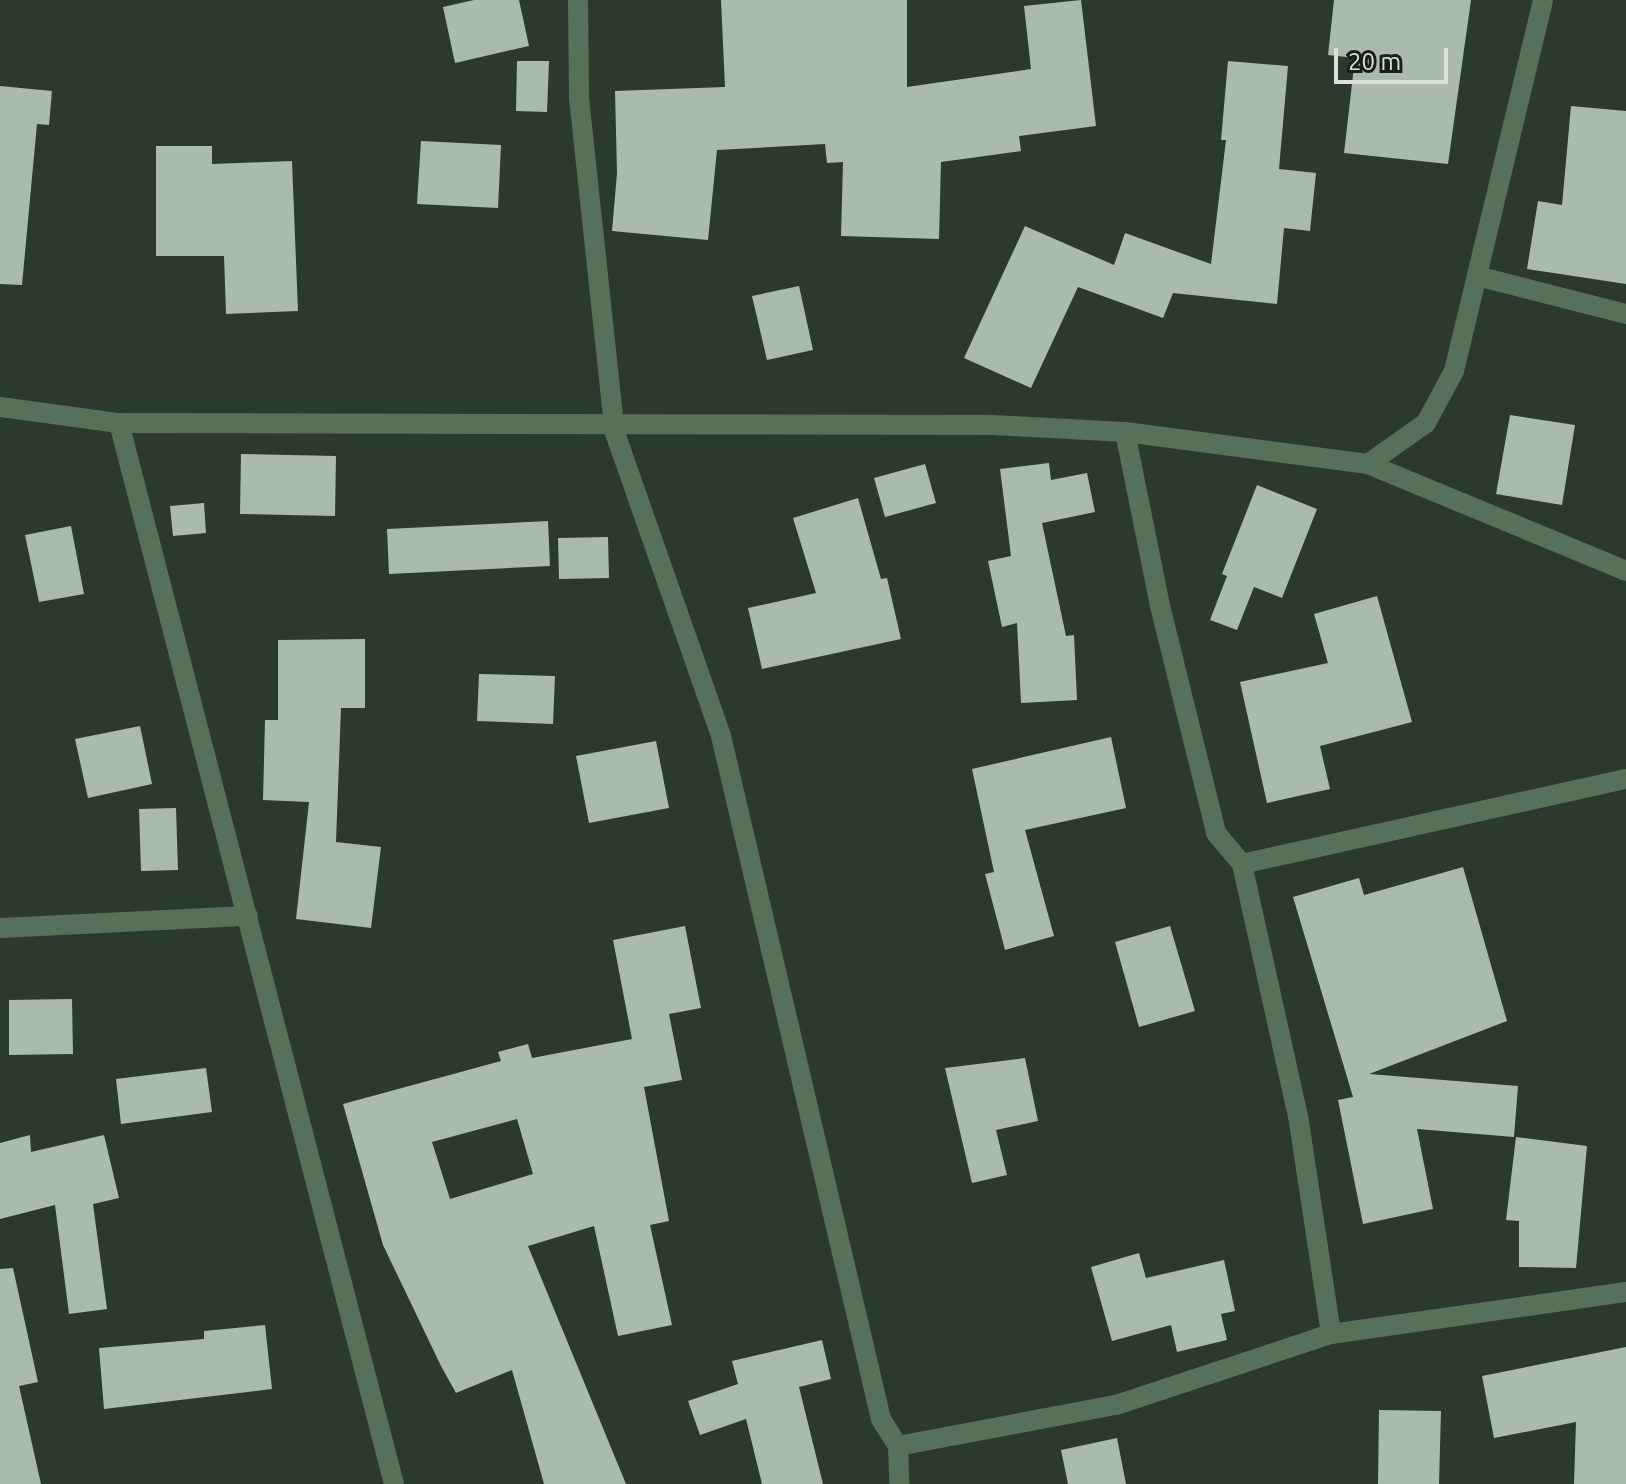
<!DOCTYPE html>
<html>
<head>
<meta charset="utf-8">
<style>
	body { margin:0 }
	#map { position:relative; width:1626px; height:1484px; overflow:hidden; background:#2c3a2e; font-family:Ubuntu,sans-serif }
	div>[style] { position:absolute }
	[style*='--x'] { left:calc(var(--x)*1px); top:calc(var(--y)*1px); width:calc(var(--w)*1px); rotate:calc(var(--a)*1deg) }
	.building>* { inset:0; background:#aabaab }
	.street>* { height:20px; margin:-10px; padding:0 10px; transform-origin:10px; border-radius:10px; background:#57705a }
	span { translate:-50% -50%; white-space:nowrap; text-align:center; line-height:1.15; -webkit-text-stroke:8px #191f1a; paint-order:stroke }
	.scale { position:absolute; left:1334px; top:48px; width:114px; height:36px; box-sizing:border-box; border:4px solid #d9e1da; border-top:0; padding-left:10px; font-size:24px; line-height:28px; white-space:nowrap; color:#d9e1da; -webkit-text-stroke:6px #191f1a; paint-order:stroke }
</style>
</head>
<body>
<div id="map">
	<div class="building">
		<div style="clip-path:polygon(474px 0,519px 0,529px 46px,455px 63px,443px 7px)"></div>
		<div style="clip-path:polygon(721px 0,907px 0,907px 87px,1031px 69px,1024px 6px,1081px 0,1096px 126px,1019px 136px,1021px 151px,941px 162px,939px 239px,841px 236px,843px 162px,827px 163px,825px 144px,717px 150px,708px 240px,612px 231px,617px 173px,615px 91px,725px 87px)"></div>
		<div style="clip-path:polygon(1334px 0,1471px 0,1448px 164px,1344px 153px,1355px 58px,1328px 55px)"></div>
		<div style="clip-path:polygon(517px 61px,549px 61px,547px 112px,516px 111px)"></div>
		<div style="clip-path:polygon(1228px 61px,1288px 66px,1279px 169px,1316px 173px,1310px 231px,1284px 228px,1277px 304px,1173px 293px,1163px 318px,1078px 287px,1031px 388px,964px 358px,1025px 226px,1114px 265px,1125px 233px,1211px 264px,1226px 140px,1221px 140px)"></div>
		<div style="clip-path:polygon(0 86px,52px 91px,49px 125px,37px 124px,22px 285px,0 284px)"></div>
		<div style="clip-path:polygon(1571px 106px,1626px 111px,1626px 284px,1527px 269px,1538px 201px,1562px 205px)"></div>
		<div style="clip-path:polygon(421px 141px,501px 145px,498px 208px,417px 204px)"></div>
		<div style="clip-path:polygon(156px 146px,212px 146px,212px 164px,292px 161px,298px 311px,226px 314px,224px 256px,156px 256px)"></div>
		<div style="clip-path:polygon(799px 286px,813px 350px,767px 360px,752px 296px)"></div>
		<div style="clip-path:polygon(1510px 415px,1575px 425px,1562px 505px,1496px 494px)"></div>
		<div style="clip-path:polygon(241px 454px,336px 456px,335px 516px,240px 514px)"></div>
		<div style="clip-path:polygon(1049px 463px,1051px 480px,1087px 473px,1095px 512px,1042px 523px,1066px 636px,1074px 635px,1077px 700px,1021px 703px,1017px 623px,1002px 627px,988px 561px,1011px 556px,1000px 469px)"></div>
		<div style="clip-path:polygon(925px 464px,936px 503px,885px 517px,874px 478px)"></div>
		<div style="clip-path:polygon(1257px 485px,1317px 509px,1282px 598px,1254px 587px,1237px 630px,1210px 620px,1227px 576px,1222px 574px)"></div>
		<div style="clip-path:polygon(858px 498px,881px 579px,887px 578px,901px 639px,762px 669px,748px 608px,816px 593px,793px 518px)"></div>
		<div style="clip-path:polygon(204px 503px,206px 533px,173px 536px,170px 506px)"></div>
		<div style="clip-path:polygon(548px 521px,550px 566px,389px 574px,387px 529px)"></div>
		<div style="clip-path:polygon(71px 526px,84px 594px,39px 602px,25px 535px)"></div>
		<div style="clip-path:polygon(608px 537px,609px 578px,559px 579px,558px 538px)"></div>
		<div style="clip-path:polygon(1377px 596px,1412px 722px,1320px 746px,1330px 789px,1267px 803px,1240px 682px,1328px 663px,1314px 614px)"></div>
		<div style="clip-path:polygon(365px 639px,365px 708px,341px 708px,336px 842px,381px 847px,371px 928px,296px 919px,309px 802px,263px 800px,265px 720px,278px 720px,278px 640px)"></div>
		<div style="clip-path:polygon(479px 674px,555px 676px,553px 724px,477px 721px)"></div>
		<div style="clip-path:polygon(140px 726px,152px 784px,88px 798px,75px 739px)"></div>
		<div style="clip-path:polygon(1111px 737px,1126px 808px,1025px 830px,1054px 936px,1005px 950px,985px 874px,994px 872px,972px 769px)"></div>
		<div style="clip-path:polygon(656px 741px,669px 808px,589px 823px,576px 756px)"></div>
		<div style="clip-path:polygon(176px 808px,178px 870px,141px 871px,139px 809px)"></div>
		<div style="clip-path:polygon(1463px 867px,1507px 1021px,1369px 1074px,1518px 1086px,1514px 1137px,1417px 1129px,1433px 1209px,1363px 1224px,1338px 1100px,1353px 1097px,1293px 897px,1359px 878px,1364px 895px)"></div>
		<div style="clip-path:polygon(evenodd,685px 926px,701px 1008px,669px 1014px,682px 1080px,644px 1087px,669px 1221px,650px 1225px,672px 1325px,618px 1336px,594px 1226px,528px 1246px,626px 1484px,544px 1484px,512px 1370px,456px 1393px,441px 1366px,383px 1245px,343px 1104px,501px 1061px,498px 1052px,528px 1044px,532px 1058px,632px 1039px,613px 940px,685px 926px,517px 1119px,533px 1174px,450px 1199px,432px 1142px,517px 1119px)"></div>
		<div style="clip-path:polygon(1170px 926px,1195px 1011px,1139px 1027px,1115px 942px)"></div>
		<div style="clip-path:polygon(72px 999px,73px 1054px,9px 1055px,9px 1000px)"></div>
		<div style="clip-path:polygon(1025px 1058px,1038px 1121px,996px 1130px,1007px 1175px,972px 1183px,945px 1068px)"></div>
		<div style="clip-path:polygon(206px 1068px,212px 1112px,121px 1124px,116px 1079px)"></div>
		<div style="clip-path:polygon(30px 1135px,31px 1152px,104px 1135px,119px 1198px,93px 1204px,107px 1309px,69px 1314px,55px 1205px,0 1219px,0 1143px)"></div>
		<div style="clip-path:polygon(1516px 1137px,1587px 1146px,1576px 1268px,1519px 1267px,1519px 1221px,1506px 1220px)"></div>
		<div style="clip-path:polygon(1139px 1253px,1146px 1278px,1224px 1260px,1235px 1311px,1221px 1314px,1227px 1340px,1177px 1352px,1171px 1325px,1112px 1341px,1091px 1267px)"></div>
		<div style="clip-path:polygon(13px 1268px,38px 1382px,19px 1386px,41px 1484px,0 1484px,0 1269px)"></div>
		<div style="clip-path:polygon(265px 1325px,272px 1389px,104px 1409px,99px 1348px,204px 1339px,204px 1331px)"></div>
		<div style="clip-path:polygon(822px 1340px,831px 1379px,799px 1387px,823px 1484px,762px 1484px,746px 1419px,700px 1435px,688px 1401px,738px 1384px,732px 1361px)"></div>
		<div style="clip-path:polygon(1626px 1347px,1626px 1484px,1574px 1484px,1576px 1422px,1494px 1438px,1482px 1376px)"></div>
		<div style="clip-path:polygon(1379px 1410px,1441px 1411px,1439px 1484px,1378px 1484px)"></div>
		<div style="clip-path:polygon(1117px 1438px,1126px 1484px,1068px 1484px,1061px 1450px)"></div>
	</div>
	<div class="street">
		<div style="--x:578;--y:0;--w:98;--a:89.4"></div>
		<div style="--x:579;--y:98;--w:337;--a:83.9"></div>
		<div style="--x:615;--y:433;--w:321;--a:70.7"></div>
		<div style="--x:721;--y:736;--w:701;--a:76.82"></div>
		<div style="--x:881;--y:1419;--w:32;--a:58"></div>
		<div style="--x:898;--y:1446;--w:38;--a:88"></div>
		<div style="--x:1477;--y:276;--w:154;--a:14.3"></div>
		<div style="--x:0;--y:407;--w:120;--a:7.7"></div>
		<div style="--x:119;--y:423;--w:874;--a:0.13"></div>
		<div style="--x:993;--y:425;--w:132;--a:3"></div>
		<div style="--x:1125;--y:432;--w:245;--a:7.5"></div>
		<div style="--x:1368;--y:464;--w:279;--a:22.5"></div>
		<div style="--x:119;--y:423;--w:1096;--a:75.47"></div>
		<div style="--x:1125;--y:432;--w:177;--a:78.6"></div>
		<div style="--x:1160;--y:606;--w:234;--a:76.1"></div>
		<div style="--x:1216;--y:833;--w:40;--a:50"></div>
		<div style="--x:1242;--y:864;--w:264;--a:77.5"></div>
		<div style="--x:1299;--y:1122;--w:214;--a:81.4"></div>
		<div style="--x:1368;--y:464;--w:71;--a:-35.3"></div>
		<div style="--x:1426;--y:423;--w:59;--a:-61.7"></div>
		<div style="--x:1454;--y:371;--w:382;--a:-76.5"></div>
		<div style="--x:1242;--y:864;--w:393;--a:-12.5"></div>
		<div style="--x:0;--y:928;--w:248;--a:-2.8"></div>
		<div style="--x:898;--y:1446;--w:222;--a:-10.7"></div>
		<div style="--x:1116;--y:1405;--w:226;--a:-18.3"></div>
		<div style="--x:1331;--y:1334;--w:298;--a:-8.1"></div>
	</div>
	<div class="scale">20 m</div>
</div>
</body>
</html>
